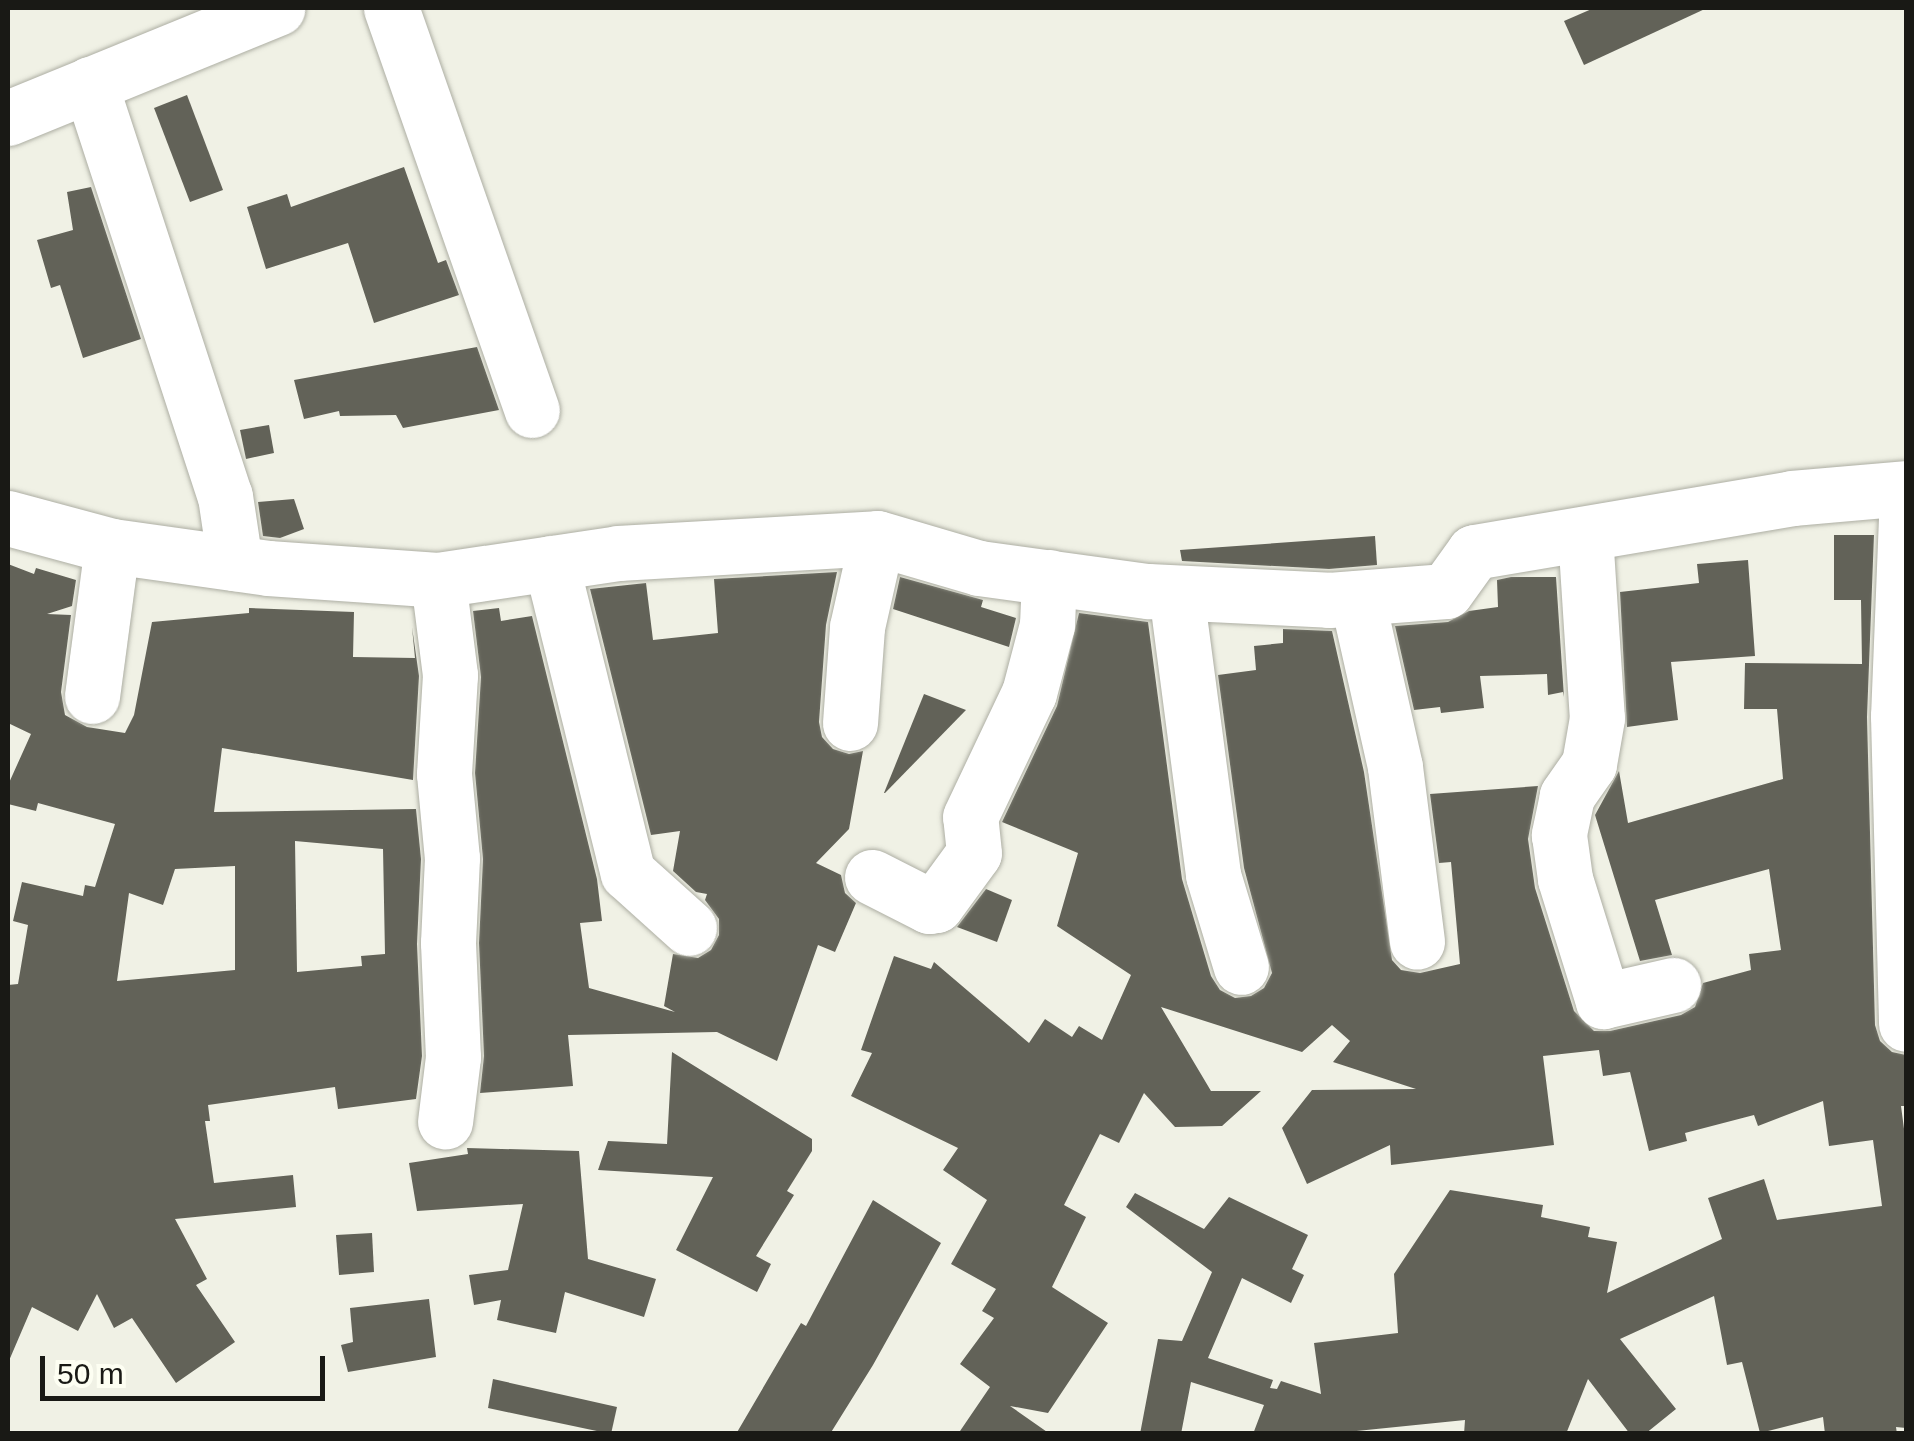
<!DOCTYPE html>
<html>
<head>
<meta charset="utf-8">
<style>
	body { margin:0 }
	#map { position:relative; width:1914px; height:1441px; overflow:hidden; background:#f0f1e5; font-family:Arial,sans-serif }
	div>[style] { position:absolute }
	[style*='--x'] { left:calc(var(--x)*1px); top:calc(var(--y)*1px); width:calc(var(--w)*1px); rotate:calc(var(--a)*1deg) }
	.building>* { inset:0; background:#626258 }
	.roads { filter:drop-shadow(0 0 2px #adaea3) drop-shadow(0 0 2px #adaea3) }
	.minor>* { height:55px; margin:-27.5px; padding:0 27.5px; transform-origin:27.5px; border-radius:27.5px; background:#fff }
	span { translate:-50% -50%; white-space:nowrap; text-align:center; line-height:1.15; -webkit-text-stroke:10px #fdfef2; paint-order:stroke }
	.frame { position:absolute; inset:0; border:10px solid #191915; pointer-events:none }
	.scale { position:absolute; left:40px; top:1356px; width:285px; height:45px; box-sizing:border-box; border:5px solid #191915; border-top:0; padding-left:12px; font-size:30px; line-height:35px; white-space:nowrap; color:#191915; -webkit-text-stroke:8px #fdfef2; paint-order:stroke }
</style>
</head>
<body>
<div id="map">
	<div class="building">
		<div style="clip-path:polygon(1594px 8px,1707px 8px,1584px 65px,1564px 21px)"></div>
		<div style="clip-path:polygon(187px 95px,223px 190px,190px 202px,154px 108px)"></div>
		<div style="clip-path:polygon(404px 167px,438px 263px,446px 260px,459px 295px,374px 323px,348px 243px,266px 269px,247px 207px,287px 194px,291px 207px)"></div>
		<div style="clip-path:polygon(91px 187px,141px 339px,83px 358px,60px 285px,51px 288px,37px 240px,73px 230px,67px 192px)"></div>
		<div style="clip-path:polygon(477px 347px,499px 410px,403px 428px,396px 415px,340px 416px,339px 411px,304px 419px,294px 380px)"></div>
		<div style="clip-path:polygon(269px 425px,274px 453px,246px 459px,240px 430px)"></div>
		<div style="clip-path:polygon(294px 499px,304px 529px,280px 538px,263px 536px,258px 502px)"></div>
		<div style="clip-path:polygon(1834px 535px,1874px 535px,1867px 717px,1875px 1025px,1880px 1041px,1892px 1052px,1906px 1055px,1906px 1106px,1901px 1106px,1906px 1144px,1906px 1428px,1896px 1427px,1897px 1434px,1825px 1434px,1823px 1417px,1760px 1433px,1742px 1362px,1727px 1365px,1714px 1296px,1620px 1339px,1676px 1409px,1645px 1434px,1630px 1434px,1588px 1379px,1566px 1434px,1464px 1434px,1465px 1420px,1327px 1434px,1253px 1434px,1264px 1405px,1191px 1382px,1181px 1434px,1140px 1434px,1158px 1339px,1182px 1341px,1212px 1272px,1126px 1207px,1135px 1193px,1204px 1229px,1229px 1197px,1308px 1235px,1292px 1269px,1304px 1275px,1291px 1303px,1242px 1278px,1208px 1358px,1273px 1380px,1270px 1388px,1277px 1389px,1281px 1381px,1321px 1394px,1314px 1343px,1398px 1333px,1394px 1274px,1450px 1190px,1543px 1205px,1541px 1217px,1590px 1227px,1588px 1237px,1617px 1242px,1607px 1293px,1722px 1239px,1708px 1198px,1764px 1179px,1777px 1220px,1882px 1206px,1873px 1140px,1829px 1146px,1823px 1101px,1758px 1126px,1754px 1115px,1685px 1133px,1687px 1141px,1649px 1151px,1630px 1072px,1603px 1076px,1599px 1050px,1543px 1056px,1554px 1145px,1391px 1165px,1390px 1145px,1307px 1184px,1282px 1128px,1312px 1090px,1416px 1089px,1333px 1062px,1350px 1041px,1332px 1025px,1302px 1052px,1161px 1007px,1211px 1091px,1261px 1091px,1222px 1126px,1175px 1127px,1144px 1093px,1119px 1143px,1100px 1134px,1064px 1205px,1086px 1217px,1052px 1287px,1108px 1323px,1048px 1413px,1010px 1406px,1050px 1434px,958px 1434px,990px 1387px,960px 1364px,994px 1318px,982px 1311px,996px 1289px,951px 1264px,987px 1200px,943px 1170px,958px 1148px,851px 1096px,872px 1053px,861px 1050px,894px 956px,931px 969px,934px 962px,1029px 1043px,1045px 1019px,1072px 1037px,1079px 1026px,1102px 1040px,1131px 975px,1057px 926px,1078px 853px,1002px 822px,1057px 706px,1079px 613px,1148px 622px,1182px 879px,1211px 976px,1220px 990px,1235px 998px,1251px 996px,1264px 988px,1272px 973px,1244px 868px,1218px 675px,1256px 670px,1254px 646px,1283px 643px,1283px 629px,1332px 631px,1364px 772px,1392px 960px,1401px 970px,1420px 973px,1460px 964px,1451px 862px,1439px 863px,1430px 794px,1538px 786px,1528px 839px,1535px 888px,1574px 1011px,1594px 1031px,1610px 1031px,1681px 1015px,1695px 1007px,1703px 983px,1751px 970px,1749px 954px,1781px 950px,1769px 869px,1655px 900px,1672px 955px,1640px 961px,1595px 815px,1619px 771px,1628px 823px,1783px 779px,1777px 709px,1744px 709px,1745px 663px,1862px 664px,1861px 600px,1834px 600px)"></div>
		<div style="clip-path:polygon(1375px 536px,1377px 565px,1329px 569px,1182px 561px,1180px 550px)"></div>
		<div style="clip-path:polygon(1748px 560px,1755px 656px,1671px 662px,1678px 720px,1627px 727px,1620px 592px,1699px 583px,1697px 564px)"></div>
		<div style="clip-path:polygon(evenodd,8px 564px,34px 574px,36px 568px,76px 580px,72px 606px,47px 614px,71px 615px,61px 692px,65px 715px,87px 727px,125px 733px,134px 715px,152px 622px,249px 613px,249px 608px,354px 612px,353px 657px,415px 658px,412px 627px,419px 676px,413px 780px,222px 748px,214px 812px,416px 809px,421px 859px,417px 944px,422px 1056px,416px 1099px,338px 1109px,335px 1087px,208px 1105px,210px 1121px,205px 1121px,214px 1183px,293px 1175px,296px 1207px,175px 1219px,207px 1279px,196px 1285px,235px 1342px,176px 1383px,132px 1318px,114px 1328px,97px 1294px,78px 1331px,32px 1307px,8px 1363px,8px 985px,18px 984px,28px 925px,13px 921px,22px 882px,83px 896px,85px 885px,95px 887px,115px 824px,38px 803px,36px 811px,8px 804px,8px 785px,31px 734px,8px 723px,8px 564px,295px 841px,383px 849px,385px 954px,361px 956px,362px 966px,297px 972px,295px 841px,8px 564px,235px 866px,235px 970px,117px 981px,129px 893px,163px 905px,175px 869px,235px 866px)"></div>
		<div style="clip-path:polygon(837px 572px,826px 625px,819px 722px,822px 737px,833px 749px,849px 754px,863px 751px,849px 829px,816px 863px,841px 875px,845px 893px,856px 903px,835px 952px,818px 945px,777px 1061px,717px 1032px,568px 1035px,573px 1086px,480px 1093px,484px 1056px,479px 943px,483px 859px,475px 773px,481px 677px,473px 611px,499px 608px,501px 621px,532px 616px,597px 879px,602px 921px,580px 923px,589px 988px,675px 1012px,664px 1006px,673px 954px,698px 958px,711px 950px,719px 935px,719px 919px,705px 900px,707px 894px,696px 892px,673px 871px,680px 831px,651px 835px,590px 589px,646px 583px,653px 640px,718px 633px,714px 579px)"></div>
		<div style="clip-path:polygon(900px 577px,983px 600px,981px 607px,1016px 618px,1009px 647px,893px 609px)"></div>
		<div style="clip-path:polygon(1511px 577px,1556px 577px,1564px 697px,1563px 692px,1548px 695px,1547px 674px,1480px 676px,1484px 708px,1441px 713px,1440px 707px,1414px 710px,1395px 626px,1448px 622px,1469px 611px,1498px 607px,1497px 580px)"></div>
		<div style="clip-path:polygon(924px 694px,966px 710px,885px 793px,884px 793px)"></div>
		<div style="clip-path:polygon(986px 889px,1012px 900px,997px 942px,957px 927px)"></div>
		<div style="clip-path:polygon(672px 1052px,812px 1139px,812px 1151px,787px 1191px,794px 1195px,756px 1256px,771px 1264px,757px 1292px,676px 1250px,713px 1177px,598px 1170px,608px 1141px,667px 1144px)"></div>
		<div style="clip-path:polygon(467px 1148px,579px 1151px,588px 1259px,656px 1279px,644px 1317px,565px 1292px,556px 1333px,497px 1320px,501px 1300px,474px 1305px,469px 1275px,508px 1270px,523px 1204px,417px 1211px,409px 1163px,468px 1154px)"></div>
		<div style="clip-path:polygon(873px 1200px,941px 1243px,873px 1365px,830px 1434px,736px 1434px,801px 1323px,806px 1326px)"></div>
		<div style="clip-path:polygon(372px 1233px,374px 1272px,339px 1275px,336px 1235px)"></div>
		<div style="clip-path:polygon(429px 1299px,436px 1357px,348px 1372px,341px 1345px,353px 1342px,350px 1308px)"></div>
		<div style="clip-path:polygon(493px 1379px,617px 1407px,611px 1434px,488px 1408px)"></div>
	</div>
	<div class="roads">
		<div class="minor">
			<div style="--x:391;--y:8;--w:426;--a:70.7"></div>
			<div style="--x:90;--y:84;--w:434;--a:71.9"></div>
			<div style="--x:225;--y:496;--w:68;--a:81.5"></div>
			<div style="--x:8;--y:118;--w:291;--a:-22.2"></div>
			<div style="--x:8;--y:518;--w:108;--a:15.1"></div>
			<div style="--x:112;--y:546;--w:158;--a:8"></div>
			<div style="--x:268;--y:568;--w:170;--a:4"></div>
			<div style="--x:438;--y:580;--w:182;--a:-8.5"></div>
			<div style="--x:618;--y:553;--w:259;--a:-3.3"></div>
			<div style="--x:877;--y:538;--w:106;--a:16.4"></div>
			<div style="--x:979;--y:568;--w:171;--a:7.8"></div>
			<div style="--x:1148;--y:591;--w:181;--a:2.8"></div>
			<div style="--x:1329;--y:600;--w:117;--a:-4.4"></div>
			<div style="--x:1446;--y:591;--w:48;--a:-54.3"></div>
			<div style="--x:1474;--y:552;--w:323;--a:-9.6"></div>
			<div style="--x:1792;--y:498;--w:114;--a:-5"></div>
			<div style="--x:1906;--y:518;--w:198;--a:92.3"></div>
			<div style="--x:1898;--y:716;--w:308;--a:88.5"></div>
			<div style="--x:1585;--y:534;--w:184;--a:86.3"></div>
			<div style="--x:1597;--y:718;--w:47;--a:99.9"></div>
			<div style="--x:1589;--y:764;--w:39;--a:125"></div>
			<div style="--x:1567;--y:796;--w:40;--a:102"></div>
			<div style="--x:1559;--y:835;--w:44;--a:82.2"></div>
			<div style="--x:1565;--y:879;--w:128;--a:72.7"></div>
			<div style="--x:1603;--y:1001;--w:72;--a:-12.9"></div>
			<div style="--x:551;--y:563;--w:319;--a:76.1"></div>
			<div style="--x:628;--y:873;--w:82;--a:42"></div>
			<div style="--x:438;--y:580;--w:96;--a:82.8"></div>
			<div style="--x:450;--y:675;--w:99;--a:93.5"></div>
			<div style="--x:444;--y:774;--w:84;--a:84.6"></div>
			<div style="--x:452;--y:858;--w:85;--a:92.7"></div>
			<div style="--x:448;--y:943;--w:114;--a:87.5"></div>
			<div style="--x:453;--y:1057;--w:65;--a:97"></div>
			<div style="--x:1176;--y:593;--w:284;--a:82.5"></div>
			<div style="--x:1213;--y:875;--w:96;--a:73.1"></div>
			<div style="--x:1357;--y:598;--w:173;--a:77.3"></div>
			<div style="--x:1395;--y:767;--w:176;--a:82.8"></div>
			<div style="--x:92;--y:696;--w:151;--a:-82.4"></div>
			<div style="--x:850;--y:723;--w:96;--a:-85.8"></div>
			<div style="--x:857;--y:627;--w:91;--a:-77.3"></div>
			<div style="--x:872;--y:877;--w:64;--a:27"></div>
			<div style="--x:929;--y:906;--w:7;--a:-8"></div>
			<div style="--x:936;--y:905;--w:64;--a:-53.8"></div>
			<div style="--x:974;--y:853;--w:36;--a:-96"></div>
			<div style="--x:970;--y:817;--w:137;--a:-64.6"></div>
			<div style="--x:1029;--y:693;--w:70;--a:-75.2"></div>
			<div style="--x:1047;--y:625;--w:48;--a:-87.6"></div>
		</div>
	</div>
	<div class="frame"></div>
	<div class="scale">50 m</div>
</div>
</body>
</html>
